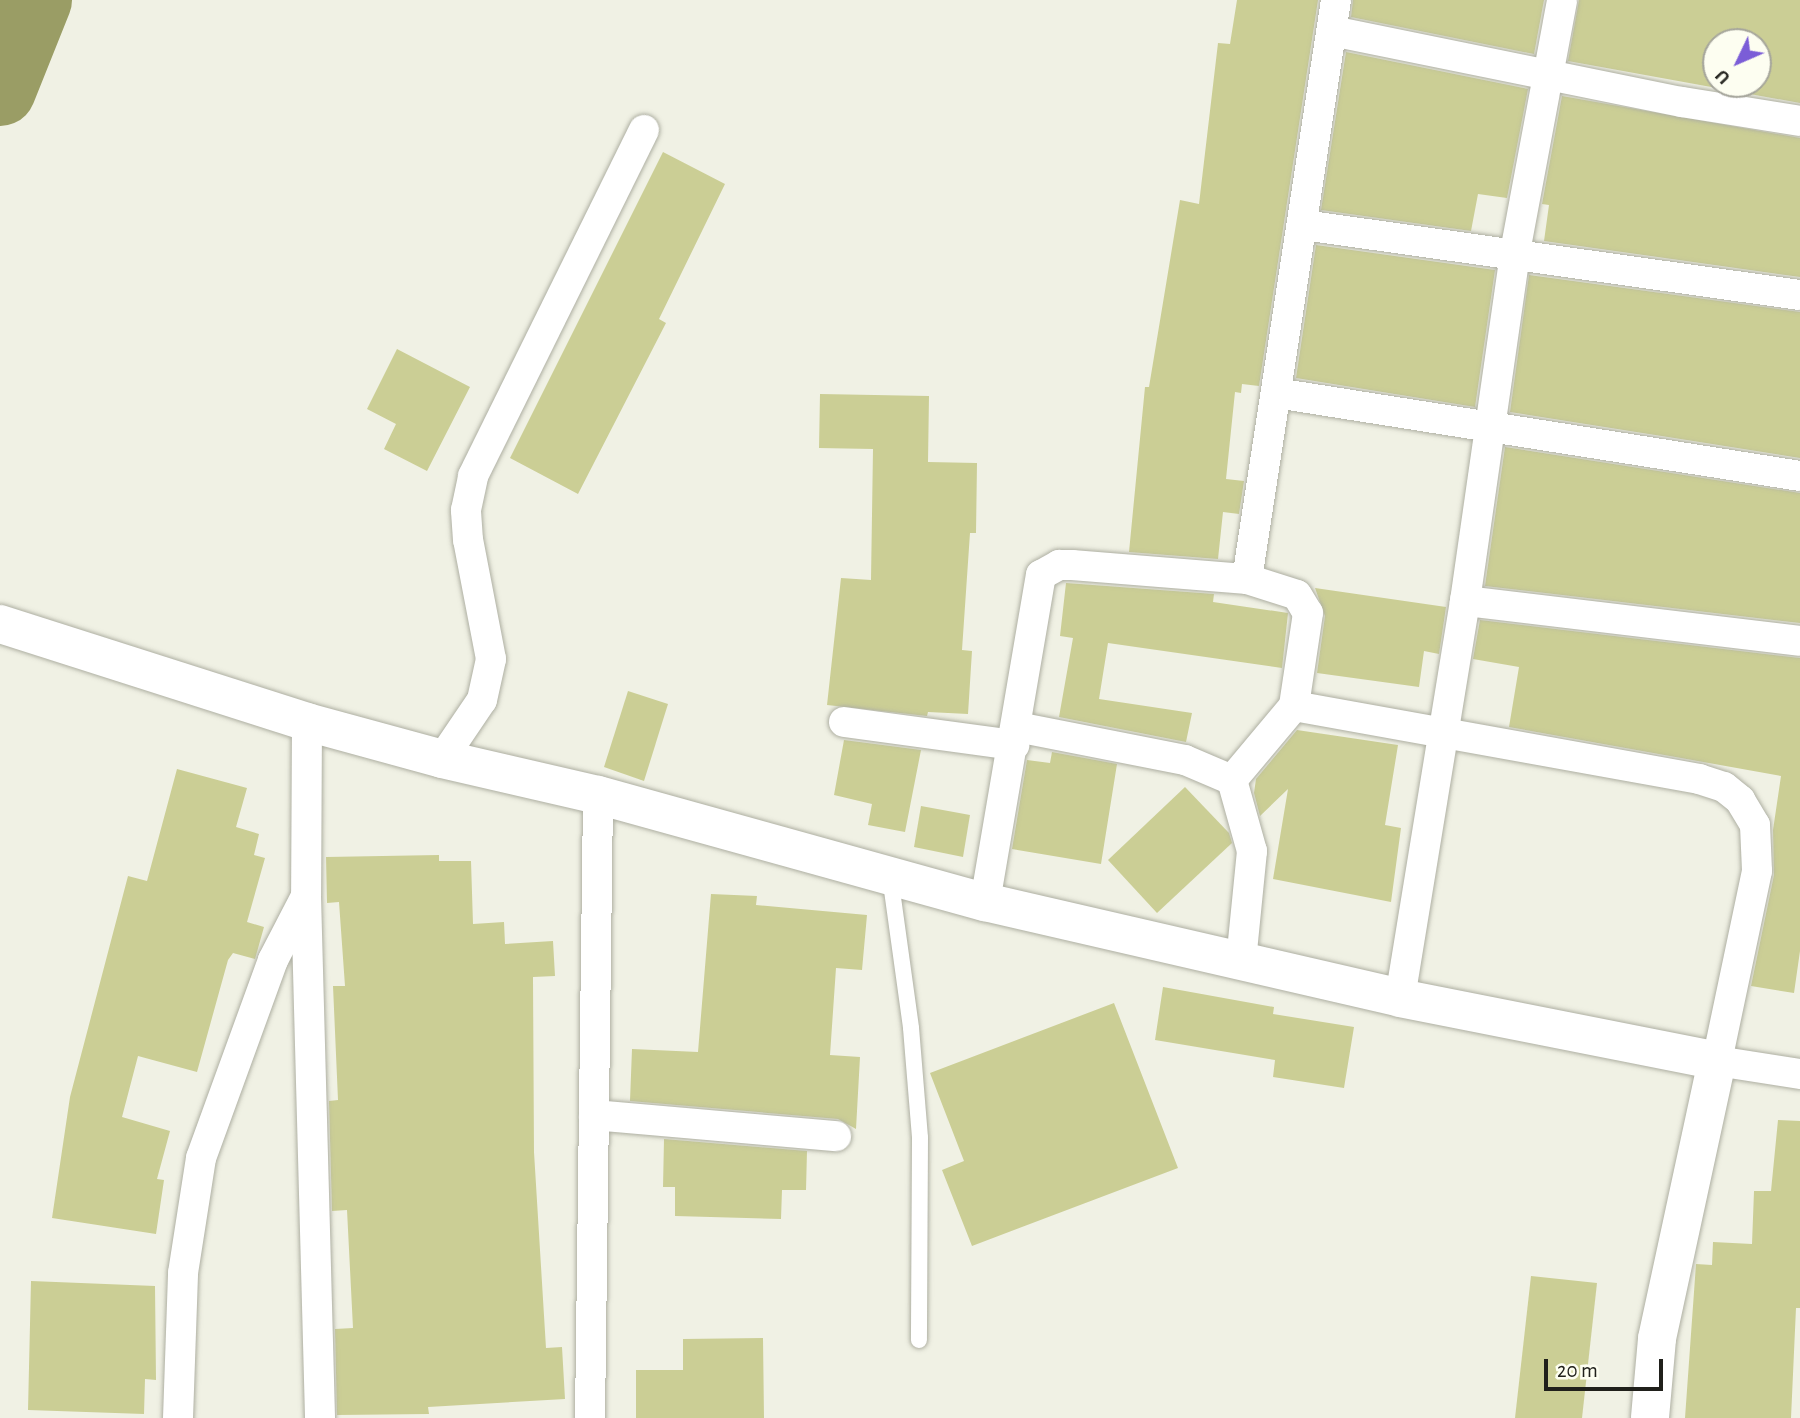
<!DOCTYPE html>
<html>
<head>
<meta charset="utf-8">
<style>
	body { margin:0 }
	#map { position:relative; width:1800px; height:1418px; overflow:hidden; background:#f0f1e4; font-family:"Alegreya Sans",sans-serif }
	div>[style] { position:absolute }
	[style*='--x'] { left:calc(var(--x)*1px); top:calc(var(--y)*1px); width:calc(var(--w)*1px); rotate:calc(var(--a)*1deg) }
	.river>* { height:72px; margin:-36px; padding:0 36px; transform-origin:36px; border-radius:36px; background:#9a9d65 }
	.building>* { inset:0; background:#cbce95 }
	.roads { filter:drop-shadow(0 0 2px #aeafa2) drop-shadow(0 0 2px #aeafa2) }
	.lane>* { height:16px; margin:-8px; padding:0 8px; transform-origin:8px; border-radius:8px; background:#fff }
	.street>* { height:30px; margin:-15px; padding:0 15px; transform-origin:15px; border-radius:15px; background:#fff }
	.secondary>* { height:38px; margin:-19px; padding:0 19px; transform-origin:19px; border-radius:19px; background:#fff }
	span { translate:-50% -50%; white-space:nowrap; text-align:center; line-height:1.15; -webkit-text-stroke:7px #fdfef1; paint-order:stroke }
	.north { position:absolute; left:1702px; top:28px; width:70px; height:70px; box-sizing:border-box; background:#fdfef1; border:2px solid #a5a59b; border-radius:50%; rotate:226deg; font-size:19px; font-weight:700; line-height:28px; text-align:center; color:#20201b }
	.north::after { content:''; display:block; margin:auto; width:24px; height:32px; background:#7b5dd7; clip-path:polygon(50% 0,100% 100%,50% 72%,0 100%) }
	.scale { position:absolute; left:1544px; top:1359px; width:119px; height:32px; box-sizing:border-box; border:4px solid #20201b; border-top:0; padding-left:9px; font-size:21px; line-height:24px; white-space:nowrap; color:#20201b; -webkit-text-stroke:5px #fdfef1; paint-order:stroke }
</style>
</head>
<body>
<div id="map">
	<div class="river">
		<div style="--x:0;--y:90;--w:97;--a:-68.2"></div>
	</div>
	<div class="building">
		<div style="clip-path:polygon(1237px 0,1318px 0,1259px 386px,1242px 384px,1241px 393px,1235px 392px,1226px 479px,1244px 481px,1239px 514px,1223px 512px,1218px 559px,1129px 552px,1145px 387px,1149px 387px,1180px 200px,1199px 204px,1218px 43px,1230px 44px)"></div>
		<div style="clip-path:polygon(1353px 0,1544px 0,1534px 54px,1351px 17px)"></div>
		<div style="clip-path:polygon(evenodd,1579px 0,1800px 0,1800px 103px,1568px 61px,1579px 0,1716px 42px,1758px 42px,1758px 84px,1716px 84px,1716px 42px)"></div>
		<div style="clip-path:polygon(1346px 52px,1528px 89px,1507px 198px,1478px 194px,1471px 231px,1321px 210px)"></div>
		<div style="clip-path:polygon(1562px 96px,1800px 138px,1800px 277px,1544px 241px,1549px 205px,1542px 204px)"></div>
		<div style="clip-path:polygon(663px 152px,725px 184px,659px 319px,666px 323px,578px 494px,510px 458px)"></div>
		<div style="clip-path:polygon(1316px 245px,1495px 270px,1475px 407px,1296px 378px)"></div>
		<div style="clip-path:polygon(1529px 275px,1800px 312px,1800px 458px,1510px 412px)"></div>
		<div style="clip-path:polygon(397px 349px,470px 387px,427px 471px,384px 449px,396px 424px,367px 409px)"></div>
		<div style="clip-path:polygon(820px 394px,929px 396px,928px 462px,977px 463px,976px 533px,970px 533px,962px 650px,972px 651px,968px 714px,928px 712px,927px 716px,827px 705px,841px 578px,871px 580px,873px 449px,819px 448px)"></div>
		<div style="clip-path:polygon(1505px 447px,1800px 493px,1800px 623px,1485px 586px)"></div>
		<div style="clip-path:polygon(1066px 583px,1214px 594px,1213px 602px,1288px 613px,1282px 668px,1108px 643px,1099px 699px,1192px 713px,1186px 742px,1059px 717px,1073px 638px,1060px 636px)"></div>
		<div style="clip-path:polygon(1315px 588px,1446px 607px,1439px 654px,1424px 651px,1419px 687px,1317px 673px,1325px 616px)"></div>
		<div style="clip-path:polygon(1480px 620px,1800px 658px,1800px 951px,1794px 993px,1751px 986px,1774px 875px,1773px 830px,1781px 776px,1509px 727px,1519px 667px,1473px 659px)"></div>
		<div style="clip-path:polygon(628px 691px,668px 704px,644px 781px,604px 767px)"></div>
		<div style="clip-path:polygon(1297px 730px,1398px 745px,1385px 825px,1401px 828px,1391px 902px,1273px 879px,1288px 789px,1260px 816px,1254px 793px,1256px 779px)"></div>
		<div style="clip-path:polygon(844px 740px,921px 750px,905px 832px,868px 825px,872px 804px,834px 795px)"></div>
		<div style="clip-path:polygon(1052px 752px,1117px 764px,1101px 864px,1012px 849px,1027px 760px,1050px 763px)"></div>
		<div style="clip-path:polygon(177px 769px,247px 788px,236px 827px,259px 834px,254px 855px,265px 858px,247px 922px,264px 927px,255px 959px,233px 953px,228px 960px,197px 1072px,138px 1056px,122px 1117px,170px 1131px,157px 1179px,164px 1180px,156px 1234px,52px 1218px,70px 1097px,128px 876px,147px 881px)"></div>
		<div style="clip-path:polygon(1185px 787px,1229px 833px,1232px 843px,1157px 913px,1108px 860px)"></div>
		<div style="clip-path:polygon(921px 806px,970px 815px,963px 857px,914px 847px)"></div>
		<div style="clip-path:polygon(439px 855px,439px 861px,471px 861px,473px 924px,504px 922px,505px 944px,553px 941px,555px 976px,533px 977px,534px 1152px,546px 1348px,562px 1347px,565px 1399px,428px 1407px,429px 1414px,337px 1415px,335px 1329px,353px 1328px,347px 1210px,332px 1211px,329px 1101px,338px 1100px,333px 986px,345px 986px,339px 902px,327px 903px,326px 857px)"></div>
		<div style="clip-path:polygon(711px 894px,757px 896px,756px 905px,867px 915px,862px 970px,836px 968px,830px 1055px,860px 1057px,856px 1129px,838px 1119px,630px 1101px,632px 1049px,698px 1052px)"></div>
		<div style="clip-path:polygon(1163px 987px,1274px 1007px,1273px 1014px,1354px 1027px,1344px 1088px,1273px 1077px,1275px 1060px,1155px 1040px)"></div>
		<div style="clip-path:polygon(1114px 1003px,1178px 1168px,972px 1246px,942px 1170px,964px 1161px,930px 1073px)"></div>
		<div style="clip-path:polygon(1778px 1120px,1800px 1121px,1800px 1308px,1796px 1308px,1791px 1418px,1685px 1418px,1696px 1264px,1712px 1265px,1713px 1242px,1752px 1244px,1754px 1191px,1771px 1191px)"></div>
		<div style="clip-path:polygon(664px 1139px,807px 1151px,806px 1190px,782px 1190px,781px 1219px,675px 1216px,675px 1187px,663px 1187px)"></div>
		<div style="clip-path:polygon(1531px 1276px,1597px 1283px,1582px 1418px,1515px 1418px)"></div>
		<div style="clip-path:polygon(31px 1281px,155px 1286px,156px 1380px,145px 1379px,144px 1414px,28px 1410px)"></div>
		<div style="clip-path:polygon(763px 1338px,764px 1418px,636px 1418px,636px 1370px,683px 1370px,683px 1339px)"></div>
	</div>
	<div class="roads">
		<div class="lane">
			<div style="--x:890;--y:876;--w:153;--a:82.1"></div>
			<div style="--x:911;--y:1028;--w:110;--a:85.3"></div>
			<div style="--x:920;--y:1138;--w:202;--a:90.3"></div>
		</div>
		<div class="street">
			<div style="--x:1332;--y:31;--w:357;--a:11.5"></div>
			<div style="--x:1682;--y:102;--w:120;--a:9.1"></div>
			<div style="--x:1303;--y:225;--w:502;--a:8.02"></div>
			<div style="--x:1276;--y:393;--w:531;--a:9"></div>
			<div style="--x:1247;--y:579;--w:586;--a:-81.26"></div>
			<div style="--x:1465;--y:601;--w:337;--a:6.8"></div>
			<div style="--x:1294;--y:706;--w:412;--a:10.2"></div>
			<div style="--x:1699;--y:779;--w:26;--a:18"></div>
			<div style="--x:1724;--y:787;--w:21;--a:39"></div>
			<div style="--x:1740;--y:800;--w:29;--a:59"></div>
			<div style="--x:1755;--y:825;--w:46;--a:87.5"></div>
			<div style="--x:1757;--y:871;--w:194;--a:101.9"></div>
			<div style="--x:1717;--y:1061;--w:84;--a:8.9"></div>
			<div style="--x:307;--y:722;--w:174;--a:90.3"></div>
			<div style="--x:306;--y:896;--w:522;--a:88.46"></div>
			<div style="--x:844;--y:722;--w:172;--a:7.7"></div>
			<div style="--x:1017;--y:727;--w:171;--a:11.1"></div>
			<div style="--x:1185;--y:760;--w:51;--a:23.1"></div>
			<div style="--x:442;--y:759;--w:71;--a:-55.9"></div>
			<div style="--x:482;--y:700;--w:42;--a:-77.6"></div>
			<div style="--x:491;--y:659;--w:121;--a:-100.9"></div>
			<div style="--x:468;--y:540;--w:30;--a:-94"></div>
			<div style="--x:466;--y:510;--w:35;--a:-78"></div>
			<div style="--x:473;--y:476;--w:386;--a:-63.7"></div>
			<div style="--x:985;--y:902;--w:332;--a:-80.3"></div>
			<div style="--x:1041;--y:575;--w:21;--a:-29"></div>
			<div style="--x:1059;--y:565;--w:13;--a:0"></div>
			<div style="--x:1072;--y:565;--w:176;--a:4.6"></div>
			<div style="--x:1247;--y:579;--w:52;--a:17.7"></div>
			<div style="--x:1297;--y:595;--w:21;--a:59"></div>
			<div style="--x:1308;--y:613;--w:94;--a:98.6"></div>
			<div style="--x:1294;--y:706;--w:97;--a:130"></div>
			<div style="--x:1232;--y:780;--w:74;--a:74.3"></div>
			<div style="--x:1252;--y:851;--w:112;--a:95.7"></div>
			<div style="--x:1400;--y:998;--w:402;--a:-80.7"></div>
			<div style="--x:1465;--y:601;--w:353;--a:-81.8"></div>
			<div style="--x:1515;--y:252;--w:256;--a:-79.4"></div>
			<div style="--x:594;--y:1115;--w:243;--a:5"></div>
			<div style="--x:178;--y:1418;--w:145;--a:-88"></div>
			<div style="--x:183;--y:1273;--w:116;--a:-81.1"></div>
			<div style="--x:201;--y:1158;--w:211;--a:-70"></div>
			<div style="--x:273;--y:960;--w:70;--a:-62.7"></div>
			<div style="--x:590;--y:1418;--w:623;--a:-89.26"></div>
		</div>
		<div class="secondary">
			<div style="--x:0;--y:624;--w:322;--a:17.7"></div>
			<div style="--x:307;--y:722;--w:140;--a:15.3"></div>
			<div style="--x:442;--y:759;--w:160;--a:13"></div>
			<div style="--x:598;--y:795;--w:402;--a:15.5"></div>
			<div style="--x:985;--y:902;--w:426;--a:13"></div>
			<div style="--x:1400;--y:998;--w:323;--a:11.2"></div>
			<div style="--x:1717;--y:1061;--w:284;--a:102.2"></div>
			<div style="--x:1657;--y:1339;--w:79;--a:95.1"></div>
		</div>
	</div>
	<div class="north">U</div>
	<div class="scale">20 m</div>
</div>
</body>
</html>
